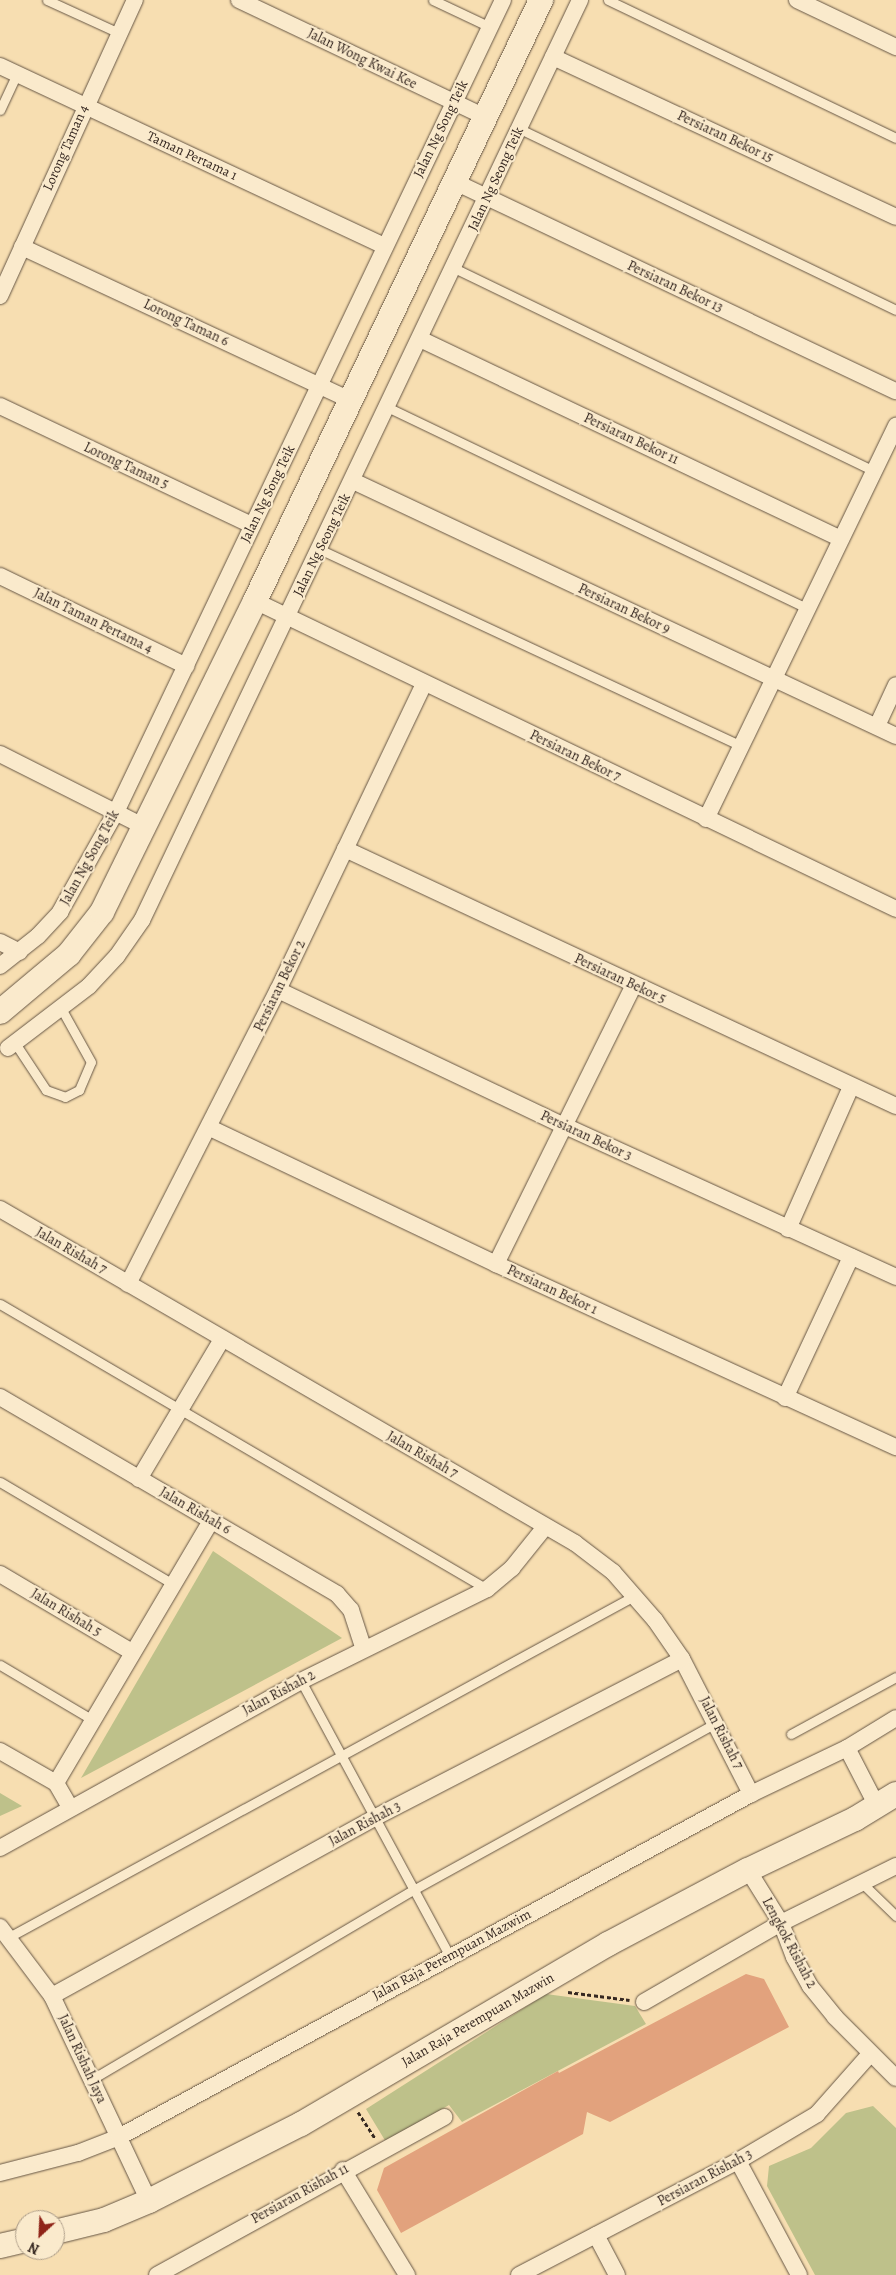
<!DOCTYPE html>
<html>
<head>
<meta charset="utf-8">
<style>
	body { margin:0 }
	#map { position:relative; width:896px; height:2275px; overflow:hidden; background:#f7deb1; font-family:Alegreya,serif }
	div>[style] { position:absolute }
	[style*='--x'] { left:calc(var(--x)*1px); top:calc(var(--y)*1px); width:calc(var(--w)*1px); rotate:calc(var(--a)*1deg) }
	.green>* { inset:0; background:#bec18a }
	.building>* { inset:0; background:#e2a27d }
	.path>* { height:3px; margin-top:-1.5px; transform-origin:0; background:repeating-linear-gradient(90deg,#362821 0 4px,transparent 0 6.5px) }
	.roads { filter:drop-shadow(0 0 1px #665645) drop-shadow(0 0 1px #665645) }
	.lane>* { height:9px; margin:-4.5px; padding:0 4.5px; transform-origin:4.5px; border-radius:4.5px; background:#faeacc }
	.street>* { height:16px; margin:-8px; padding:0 8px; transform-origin:8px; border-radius:8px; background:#faeacc }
	.secondary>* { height:24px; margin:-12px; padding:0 12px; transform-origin:12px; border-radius:12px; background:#faeacc }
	span { translate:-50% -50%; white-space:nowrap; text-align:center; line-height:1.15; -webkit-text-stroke:4px #faeacc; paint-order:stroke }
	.street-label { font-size:14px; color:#362821 }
	.north { position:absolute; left:15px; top:2210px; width:50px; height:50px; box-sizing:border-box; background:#faeacc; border:1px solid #ac9c88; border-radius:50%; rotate:205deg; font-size:14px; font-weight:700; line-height:20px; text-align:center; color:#362821 }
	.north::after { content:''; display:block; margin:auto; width:18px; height:22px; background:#8f2418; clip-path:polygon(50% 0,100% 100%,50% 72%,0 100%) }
</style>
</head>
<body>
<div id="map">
	<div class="green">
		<div style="clip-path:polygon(213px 1551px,342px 1638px,81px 1778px)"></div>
		<div style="clip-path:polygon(0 1793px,22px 1806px,0 1816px)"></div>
		<div style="clip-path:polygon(546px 1994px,635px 2006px,646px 2024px,462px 2122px,449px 2105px,386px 2142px,366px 2109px)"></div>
		<div style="clip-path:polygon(873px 2106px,896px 2128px,896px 2275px,815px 2275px,767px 2186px,769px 2166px,811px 2148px,846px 2113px)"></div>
	</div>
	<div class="building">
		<div style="clip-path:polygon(746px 1974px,764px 1979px,789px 2027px,610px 2122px,587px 2112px,583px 2134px,401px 2233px,377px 2190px,384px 2168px,558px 2071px,559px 2073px)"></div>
	</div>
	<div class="path">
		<div style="--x:568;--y:1992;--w:62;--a:7.5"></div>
		<div style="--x:358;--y:2112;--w:31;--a:57"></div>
	</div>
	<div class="roads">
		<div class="lane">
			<div style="--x:47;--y:0;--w:79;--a:24.6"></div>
			<div style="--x:433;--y:0;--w:63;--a:25.3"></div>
			<div style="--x:608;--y:0;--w:319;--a:25.6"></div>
			<div style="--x:0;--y:110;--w:40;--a:-65"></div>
			<div style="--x:520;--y:129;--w:417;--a:25.7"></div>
			<div style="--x:454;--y:268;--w:466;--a:25.8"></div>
			<div style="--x:387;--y:407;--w:467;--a:25.6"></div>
			<div style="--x:319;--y:549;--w:467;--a:25"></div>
			<div style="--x:15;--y:1043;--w:56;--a:56.6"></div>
			<div style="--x:46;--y:1090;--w:20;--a:20"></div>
			<div style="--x:65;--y:1097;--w:16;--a:-27"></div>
			<div style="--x:79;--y:1090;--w:30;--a:-67"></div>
			<div style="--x:91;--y:1062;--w:62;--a:-119.1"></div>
			<div style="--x:0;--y:1304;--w:564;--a:30.34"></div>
			<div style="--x:0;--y:1482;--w:201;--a:30.5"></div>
			<div style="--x:0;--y:1665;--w:108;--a:30.6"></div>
			<div style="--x:301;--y:1681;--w:313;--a:61.6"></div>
			<div style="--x:791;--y:1734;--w:119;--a:-28.5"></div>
			<div style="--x:863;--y:1884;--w:46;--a:44.1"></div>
			<div style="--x:9;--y:1937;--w:712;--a:-28.62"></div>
			<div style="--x:92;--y:2079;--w:375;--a:-30.5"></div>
			<div style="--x:415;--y:1889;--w:344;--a:-28.9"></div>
		</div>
		<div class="street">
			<div style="--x:239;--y:0;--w:272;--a:25.4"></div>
			<div style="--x:797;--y:0;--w:110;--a:25.4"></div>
			<div style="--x:553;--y:57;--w:378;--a:25"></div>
			<div style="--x:0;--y:66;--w:425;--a:25.1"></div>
			<div style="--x:455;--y:182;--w:488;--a:25.4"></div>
			<div style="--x:22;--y:247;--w:362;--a:25"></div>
			<div style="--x:0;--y:296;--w:325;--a:-65.5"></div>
			<div style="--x:420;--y:339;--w:466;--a:25.4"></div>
			<div style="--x:0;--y:406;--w:279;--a:25.3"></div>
			<div style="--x:353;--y:481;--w:600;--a:25.16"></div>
			<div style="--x:0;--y:576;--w:207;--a:25.8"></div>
			<div style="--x:255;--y:601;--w:711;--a:25.66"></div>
			<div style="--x:877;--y:726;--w:45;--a:-65.1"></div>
			<div style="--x:0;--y:754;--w:162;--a:26.7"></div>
			<div style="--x:706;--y:819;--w:437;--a:-64.2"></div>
			<div style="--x:345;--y:849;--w:608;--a:25.01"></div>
			<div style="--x:0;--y:942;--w:22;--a:27"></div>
			<div style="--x:0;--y:966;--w:48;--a:-38.3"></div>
			<div style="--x:38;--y:936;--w:33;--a:-47"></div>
			<div style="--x:60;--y:912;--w:117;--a:-60.8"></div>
			<div style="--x:117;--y:810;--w:897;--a:-64.52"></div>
			<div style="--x:278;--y:990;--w:318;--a:25.4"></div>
			<div style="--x:565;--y:1126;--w:364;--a:24.5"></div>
			<div style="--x:8;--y:1048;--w:102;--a:-37.4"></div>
			<div style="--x:89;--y:986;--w:41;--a:-47"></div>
			<div style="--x:117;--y:956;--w:44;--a:-55.2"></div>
			<div style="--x:142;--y:920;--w:1019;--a:-64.54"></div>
			<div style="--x:210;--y:1128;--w:317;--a:25.4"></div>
			<div style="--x:496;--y:1264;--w:440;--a:24.6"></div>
			<div style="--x:0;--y:1209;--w:665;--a:30.15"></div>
			<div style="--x:575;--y:1543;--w:48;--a:37.3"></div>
			<div style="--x:613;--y:1572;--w:64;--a:48.8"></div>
			<div style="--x:655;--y:1620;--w:47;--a:55.3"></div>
			<div style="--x:682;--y:1659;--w:152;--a:62.9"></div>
			<div style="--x:788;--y:1229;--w:155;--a:-66.1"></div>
			<div style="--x:496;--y:1264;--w:311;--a:-63.7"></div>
			<div style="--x:128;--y:1284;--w:330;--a:-63"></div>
			<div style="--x:278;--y:990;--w:339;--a:-64.5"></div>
			<div style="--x:0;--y:1397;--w:390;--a:30.3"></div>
			<div style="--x:337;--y:1594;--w:21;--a:49"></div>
			<div style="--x:351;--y:1610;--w:40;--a:72"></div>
			<div style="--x:785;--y:1398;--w:156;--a:-64.9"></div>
			<div style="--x:139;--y:1479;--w:163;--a:-59.3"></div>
			<div style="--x:0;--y:1574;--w:153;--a:30.6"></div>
			<div style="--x:847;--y:1748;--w:65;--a:62.7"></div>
			<div style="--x:0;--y:1751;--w:64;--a:29.7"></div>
			<div style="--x:56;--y:1783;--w:28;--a:60"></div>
			<div style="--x:56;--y:1783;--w:304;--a:-59.4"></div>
			<div style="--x:0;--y:1848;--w:344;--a:-29"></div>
			<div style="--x:301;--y:1681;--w:208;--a:-26.3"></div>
			<div style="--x:487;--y:1589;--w:33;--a:-40"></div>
			<div style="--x:512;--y:1568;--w:53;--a:-51.2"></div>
			<div style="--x:748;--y:1870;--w:62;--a:58.1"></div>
			<div style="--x:781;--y:1923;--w:36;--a:69"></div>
			<div style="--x:794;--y:1957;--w:33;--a:61"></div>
			<div style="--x:810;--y:1986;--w:40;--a:51"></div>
			<div style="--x:835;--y:2017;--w:86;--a:45"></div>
			<div style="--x:0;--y:1927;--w:86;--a:53"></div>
			<div style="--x:52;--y:1996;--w:227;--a:64.7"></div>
			<div style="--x:52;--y:1996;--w:370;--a:-28.9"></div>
			<div style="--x:376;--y:1817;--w:344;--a:-27.3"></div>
			<div style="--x:644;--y:2002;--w:158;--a:-30"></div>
			<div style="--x:781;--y:1923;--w:128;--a:-26.4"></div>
			<div style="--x:738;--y:2161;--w:129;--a:61.8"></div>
			<div style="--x:343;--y:2170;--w:123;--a:58.6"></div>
			<div style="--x:0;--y:2173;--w:81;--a:-14.4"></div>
			<div style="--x:78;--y:2153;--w:44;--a:-21.3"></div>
			<div style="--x:119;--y:2137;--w:719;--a:-28.49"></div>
			<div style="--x:751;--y:1794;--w:106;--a:-25.6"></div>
			<div style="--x:847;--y:1748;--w:57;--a:-31.5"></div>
			<div style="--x:596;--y:2235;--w:45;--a:62.3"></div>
			<div style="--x:157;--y:2275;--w:328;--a:-28.8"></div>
			<div style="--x:519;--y:2275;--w:247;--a:-27.5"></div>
			<div style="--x:738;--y:2161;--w:92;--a:-30.7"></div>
			<div style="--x:817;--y:2114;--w:80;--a:-48.5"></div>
		</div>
		<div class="secondary">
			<div style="--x:0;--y:1012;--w:90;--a:-40"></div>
			<div style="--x:69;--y:954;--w:53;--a:-51.8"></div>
			<div style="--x:102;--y:912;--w:347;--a:-63.8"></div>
			<div style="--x:255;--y:601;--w:666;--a:-64.55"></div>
			<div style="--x:55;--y:2232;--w:50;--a:-13.8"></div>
			<div style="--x:104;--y:2220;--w:49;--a:-22.9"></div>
			<div style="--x:149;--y:2201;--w:170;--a:-26.9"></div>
			<div style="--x:301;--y:2124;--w:356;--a:-30.4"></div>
			<div style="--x:608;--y:1944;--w:158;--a:-27.9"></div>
			<div style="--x:748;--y:1870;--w:119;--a:-25.5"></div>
			<div style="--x:855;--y:1819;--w:48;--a:-31.4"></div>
			<div style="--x:0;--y:2246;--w:26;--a:-13"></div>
		</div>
	</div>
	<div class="street-label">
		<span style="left:362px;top:59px;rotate:26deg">Jalan Wong Kwai Kee</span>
		<span style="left:441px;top:129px;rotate:-64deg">Jalan Ng Song Teik</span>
		<span style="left:725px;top:137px;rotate:25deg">Persiaran Bekor 15</span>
		<span style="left:66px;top:148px;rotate:-66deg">Lorong Taman 4</span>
		<span style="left:192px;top:156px;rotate:25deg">Taman Pertama 1</span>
		<span style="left:496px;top:179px;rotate:-65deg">Jalan Ng Seong Teik</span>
		<span style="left:675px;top:287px;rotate:25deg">Persiaran Bekor 13</span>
		<span style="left:186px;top:323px;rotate:25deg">Lorong Taman 6</span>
		<span style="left:631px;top:439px;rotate:25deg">Persiaran Bekor 11</span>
		<span style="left:126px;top:466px;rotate:25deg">Lorong Taman 5</span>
		<span style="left:268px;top:494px;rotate:-64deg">Jalan Ng Song Teik</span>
		<span style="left:322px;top:545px;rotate:-64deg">Jalan Ng Seong Teik</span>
		<span style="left:624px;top:609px;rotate:25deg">Persiaran Bekor 9</span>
		<span style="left:93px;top:621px;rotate:26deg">Jalan Taman Pertama 4</span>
		<span style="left:575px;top:756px;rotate:26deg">Persiaran Bekor 7</span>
		<span style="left:90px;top:858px;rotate:-61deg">Jalan Ng Song Teik</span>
		<span style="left:620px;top:979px;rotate:25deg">Persiaran Bekor 5</span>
		<span style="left:280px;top:986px;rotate:-64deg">Persiaran Bekor 2</span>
		<span style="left:586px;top:1136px;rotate:25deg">Persiaran Bekor 3</span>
		<span style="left:71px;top:1251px;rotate:30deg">Jalan Rishah 7</span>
		<span style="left:552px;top:1290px;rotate:25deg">Persiaran Bekor 1</span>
		<span style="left:422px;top:1455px;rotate:30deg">Jalan Rishah 7</span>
		<span style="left:195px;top:1511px;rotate:30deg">Jalan Rishah 6</span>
		<span style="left:66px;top:1613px;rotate:31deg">Jalan Rishah 5</span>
		<span style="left:279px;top:1693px;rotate:-28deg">Jalan Rishah 2</span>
		<span style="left:721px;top:1733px;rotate:63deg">Jalan Rishah 7</span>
		<span style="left:365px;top:1824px;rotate:-28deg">Jalan Rishah 3</span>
		<span style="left:789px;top:1943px;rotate:62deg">Lengkok Rishah 2</span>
		<span style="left:452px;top:1955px;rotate:-28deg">Jalan Raja Perempuan Mazwim</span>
		<span style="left:478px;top:2020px;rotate:-30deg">Jalan Raja Perempuan Mazwin</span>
		<span style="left:82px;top:2059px;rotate:65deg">Jalan Rishah Jaya</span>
		<span style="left:705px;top:2178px;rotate:-28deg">Persiaran Rishah 3</span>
		<span style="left:300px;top:2194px;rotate:-29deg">Persiaran Rishah 11</span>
	</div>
	<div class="north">N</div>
</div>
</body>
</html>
